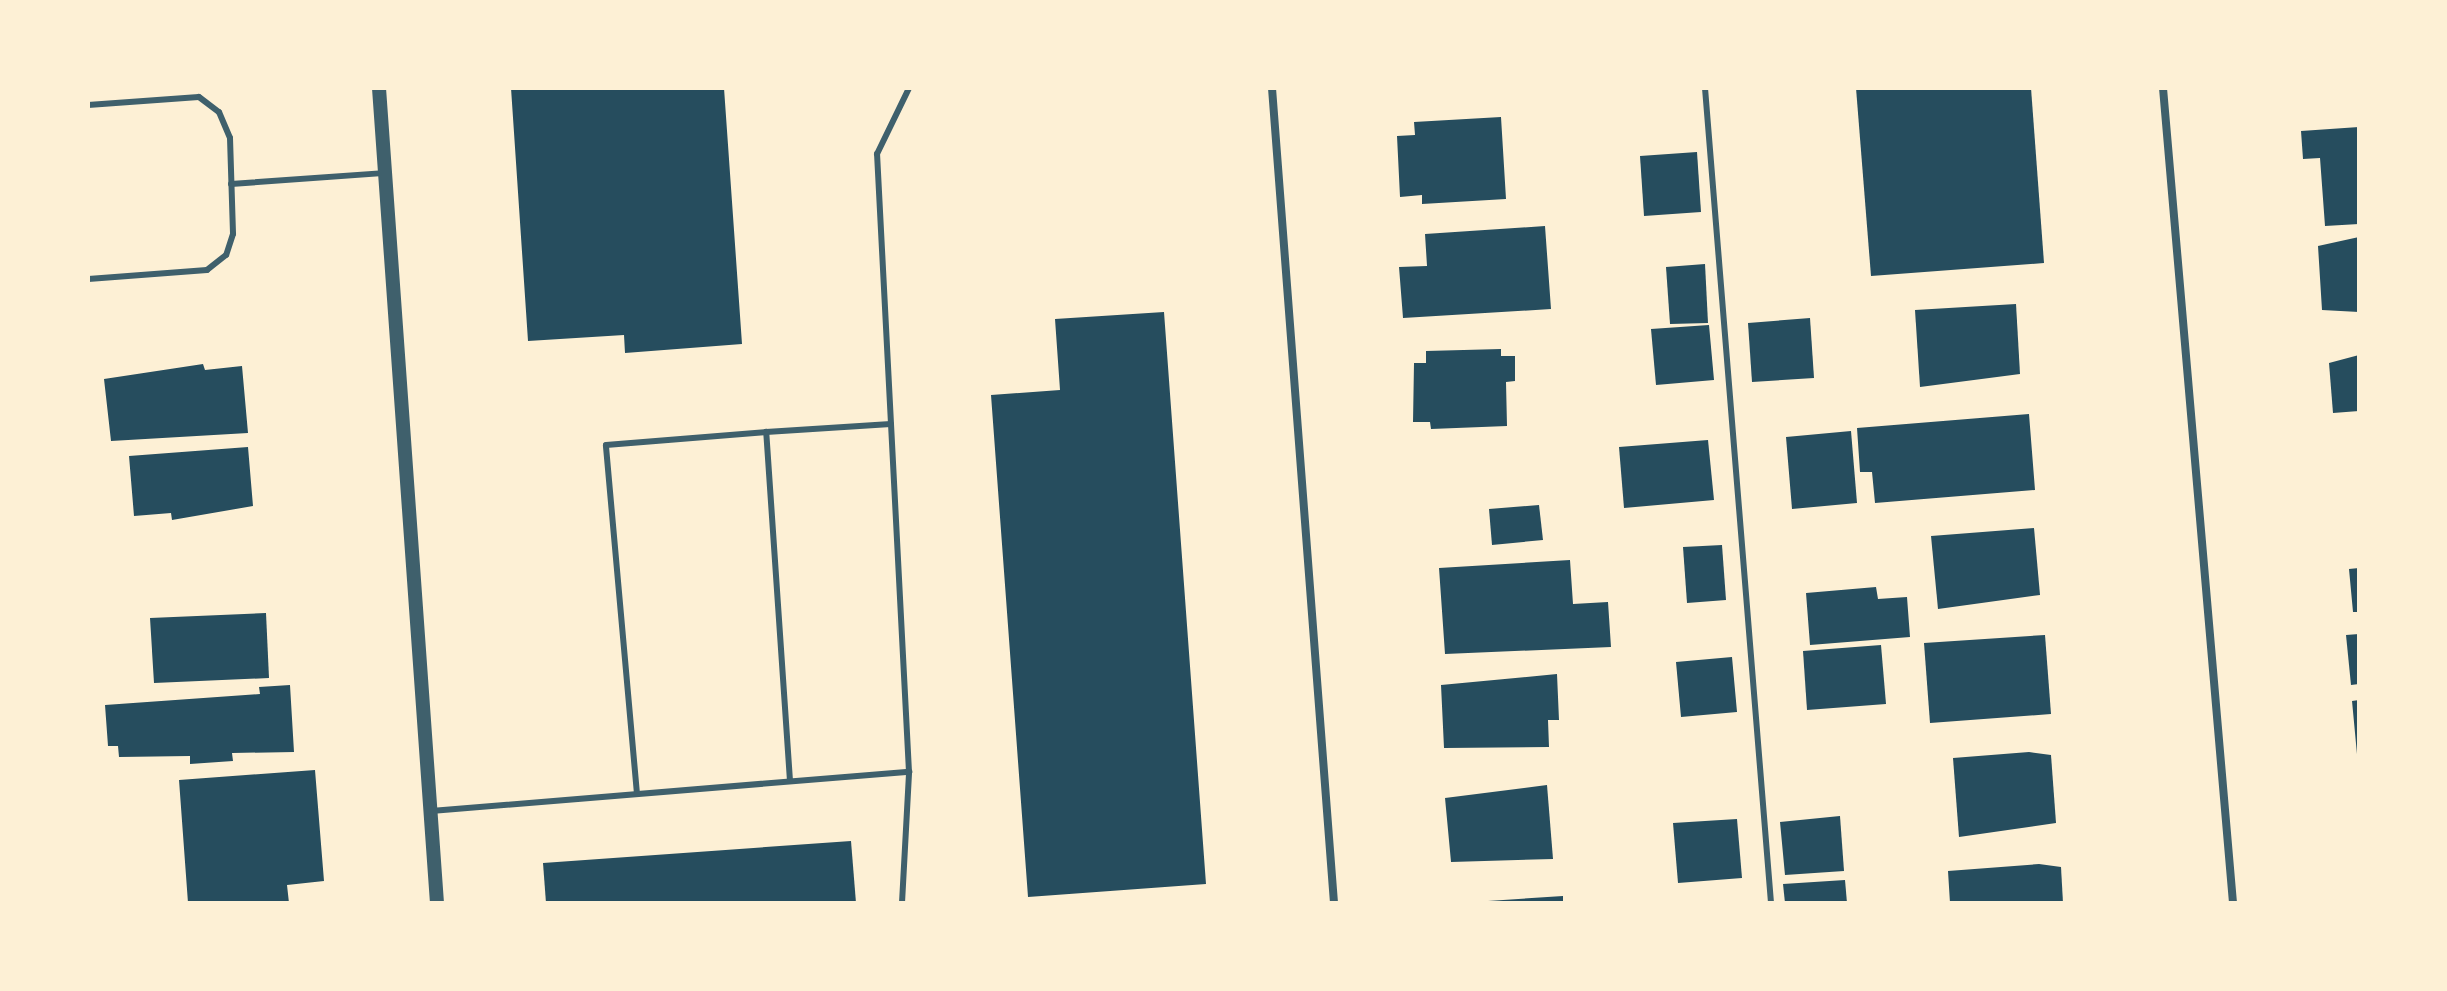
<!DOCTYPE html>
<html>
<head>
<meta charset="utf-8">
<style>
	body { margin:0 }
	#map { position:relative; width:2447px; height:991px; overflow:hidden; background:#fdf0d5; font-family:"DM Sans",sans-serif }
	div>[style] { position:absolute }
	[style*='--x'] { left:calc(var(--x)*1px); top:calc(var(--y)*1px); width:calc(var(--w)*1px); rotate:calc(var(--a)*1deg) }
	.building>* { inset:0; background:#264d5e }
	.service>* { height:6px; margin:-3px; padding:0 3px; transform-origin:3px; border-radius:3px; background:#3f606c }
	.minor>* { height:8px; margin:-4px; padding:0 4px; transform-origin:4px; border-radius:4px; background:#3f606c }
	.tertiary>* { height:14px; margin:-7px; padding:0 7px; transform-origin:7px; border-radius:7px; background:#3f606c }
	span { translate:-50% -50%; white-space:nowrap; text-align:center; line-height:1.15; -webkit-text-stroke:8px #fdf0d5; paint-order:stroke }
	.frame { position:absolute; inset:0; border:90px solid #fdf0d5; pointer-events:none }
</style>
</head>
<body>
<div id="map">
	<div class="building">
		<div style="clip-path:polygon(511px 88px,724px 88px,742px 344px,625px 353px,624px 335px,528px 341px)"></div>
		<div style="clip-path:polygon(1856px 88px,2031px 88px,2044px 263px,1871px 276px)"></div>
		<div style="clip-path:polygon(1501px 117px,1506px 199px,1422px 204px,1422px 195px,1400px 197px,1397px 136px,1415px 135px,1414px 122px)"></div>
		<div style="clip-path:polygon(2359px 127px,2359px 224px,2325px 226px,2320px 158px,2303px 159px,2301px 131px)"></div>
		<div style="clip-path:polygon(1697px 152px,1701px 212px,1644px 216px,1640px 156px)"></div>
		<div style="clip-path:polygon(1545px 226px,1551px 309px,1403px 318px,1399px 267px,1427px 266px,1425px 234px)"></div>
		<div style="clip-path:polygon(2359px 237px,2359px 312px,2322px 310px,2318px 246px)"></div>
		<div style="clip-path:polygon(1705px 264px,1708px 323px,1670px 324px,1666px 267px)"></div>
		<div style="clip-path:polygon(2016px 304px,2020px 374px,1920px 387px,1915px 310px)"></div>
		<div style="clip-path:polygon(1164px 312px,1206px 884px,1028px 897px,991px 395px,1060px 390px,1055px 319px)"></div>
		<div style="clip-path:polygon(1810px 318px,1814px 378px,1752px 382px,1748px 323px)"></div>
		<div style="clip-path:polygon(1709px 325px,1714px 380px,1656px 385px,1651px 329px)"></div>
		<div style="clip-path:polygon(1501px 349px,1501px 356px,1515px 356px,1515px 381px,1506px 382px,1507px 426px,1431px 429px,1430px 422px,1413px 422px,1414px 363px,1426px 363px,1426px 351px)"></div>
		<div style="clip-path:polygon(2359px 355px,2359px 411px,2333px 413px,2329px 363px)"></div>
		<div style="clip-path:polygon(203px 364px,205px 370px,242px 366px,248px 433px,111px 441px,104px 379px)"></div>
		<div style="clip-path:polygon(2029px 414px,2035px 490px,1875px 503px,1872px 472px,1860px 472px,1857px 428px)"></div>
		<div style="clip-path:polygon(1851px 431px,1857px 503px,1792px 509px,1786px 437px)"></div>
		<div style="clip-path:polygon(1708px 440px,1714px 500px,1624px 508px,1619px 447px)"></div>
		<div style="clip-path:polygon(248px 447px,253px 506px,172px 520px,171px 513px,134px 516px,129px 456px)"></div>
		<div style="clip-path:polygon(1539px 505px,1543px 540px,1492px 545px,1489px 509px)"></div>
		<div style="clip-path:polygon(2034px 528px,2040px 595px,1938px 609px,1931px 536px)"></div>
		<div style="clip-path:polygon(1722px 545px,1726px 600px,1687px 603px,1683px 547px)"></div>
		<div style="clip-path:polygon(1570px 560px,1573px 604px,1608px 602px,1611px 647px,1445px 654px,1439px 568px)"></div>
		<div style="clip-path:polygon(2359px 568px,2359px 612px,2353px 612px,2349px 569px)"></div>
		<div style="clip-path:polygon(1876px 587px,1878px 599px,1907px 597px,1910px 637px,1810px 645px,1806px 593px)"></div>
		<div style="clip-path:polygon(266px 613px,269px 678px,154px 683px,150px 618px)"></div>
		<div style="clip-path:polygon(2359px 634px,2359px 684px,2351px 685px,2346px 635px)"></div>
		<div style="clip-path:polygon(2045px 635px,2051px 714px,1930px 723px,1924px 643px)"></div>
		<div style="clip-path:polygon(1881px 645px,1886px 704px,1807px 710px,1803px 651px)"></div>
		<div style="clip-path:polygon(1732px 657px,1737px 712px,1681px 717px,1676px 662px)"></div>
		<div style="clip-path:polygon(1557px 674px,1559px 720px,1548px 720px,1549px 747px,1444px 748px,1441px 685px)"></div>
		<div style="clip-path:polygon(290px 685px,294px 752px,232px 753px,233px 761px,190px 764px,190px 756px,119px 757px,118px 746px,108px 746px,105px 705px,260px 694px,259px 687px)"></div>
		<div style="clip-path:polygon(2359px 700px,2359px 754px,2357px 754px,2352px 701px)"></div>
		<div style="clip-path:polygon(2029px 752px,2051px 755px,2056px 823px,1959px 837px,1953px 758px)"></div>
		<div style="clip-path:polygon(315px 770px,324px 881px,287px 885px,289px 903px,188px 903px,179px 780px)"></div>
		<div style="clip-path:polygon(1547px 785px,1553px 859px,1451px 862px,1445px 798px)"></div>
		<div style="clip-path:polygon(1840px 816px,1844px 871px,1785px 875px,1780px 822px)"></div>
		<div style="clip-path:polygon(1737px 819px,1742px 878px,1678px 883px,1673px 823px)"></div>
		<div style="clip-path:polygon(851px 841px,856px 903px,546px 903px,543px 863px)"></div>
		<div style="clip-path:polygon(2039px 864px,2061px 867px,2063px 903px,1950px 903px,1948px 871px)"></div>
		<div style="clip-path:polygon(1845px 880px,1847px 903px,1785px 903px,1783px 884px)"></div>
		<div style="clip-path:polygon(1563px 896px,1563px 903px,1488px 903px,1488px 901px)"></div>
	</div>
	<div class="service">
		<div style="--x:1705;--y:88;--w:818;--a:85.37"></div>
		<div style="--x:88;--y:105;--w:111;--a:-4.1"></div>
		<div style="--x:199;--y:97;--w:25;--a:37"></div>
		<div style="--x:219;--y:112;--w:28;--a:67"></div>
		<div style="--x:230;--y:138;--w:96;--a:88.2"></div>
		<div style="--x:233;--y:234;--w:22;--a:108"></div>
		<div style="--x:226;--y:255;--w:24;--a:142"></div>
		<div style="--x:207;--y:270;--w:119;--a:175.7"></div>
		<div style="--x:231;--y:184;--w:152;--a:-4.1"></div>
		<div style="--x:790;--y:781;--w:350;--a:-93.9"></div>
		<div style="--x:766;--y:432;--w:125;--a:-3.7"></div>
		<div style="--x:637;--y:794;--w:350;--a:-95.1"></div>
		<div style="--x:606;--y:445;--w:161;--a:-4.6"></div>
		<div style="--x:431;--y:811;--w:480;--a:-4.7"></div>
		<div style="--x:902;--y:903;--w:131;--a:-86.9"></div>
		<div style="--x:909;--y:772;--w:619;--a:-92.96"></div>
		<div style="--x:877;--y:154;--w:73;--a:-64.1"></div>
	</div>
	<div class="minor">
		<div style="--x:1272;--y:88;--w:817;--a:85.65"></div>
		<div style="--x:2163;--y:88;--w:818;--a:85.09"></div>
	</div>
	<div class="tertiary">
		<div style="--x:379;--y:88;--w:817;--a:85.93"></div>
	</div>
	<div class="frame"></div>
</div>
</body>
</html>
